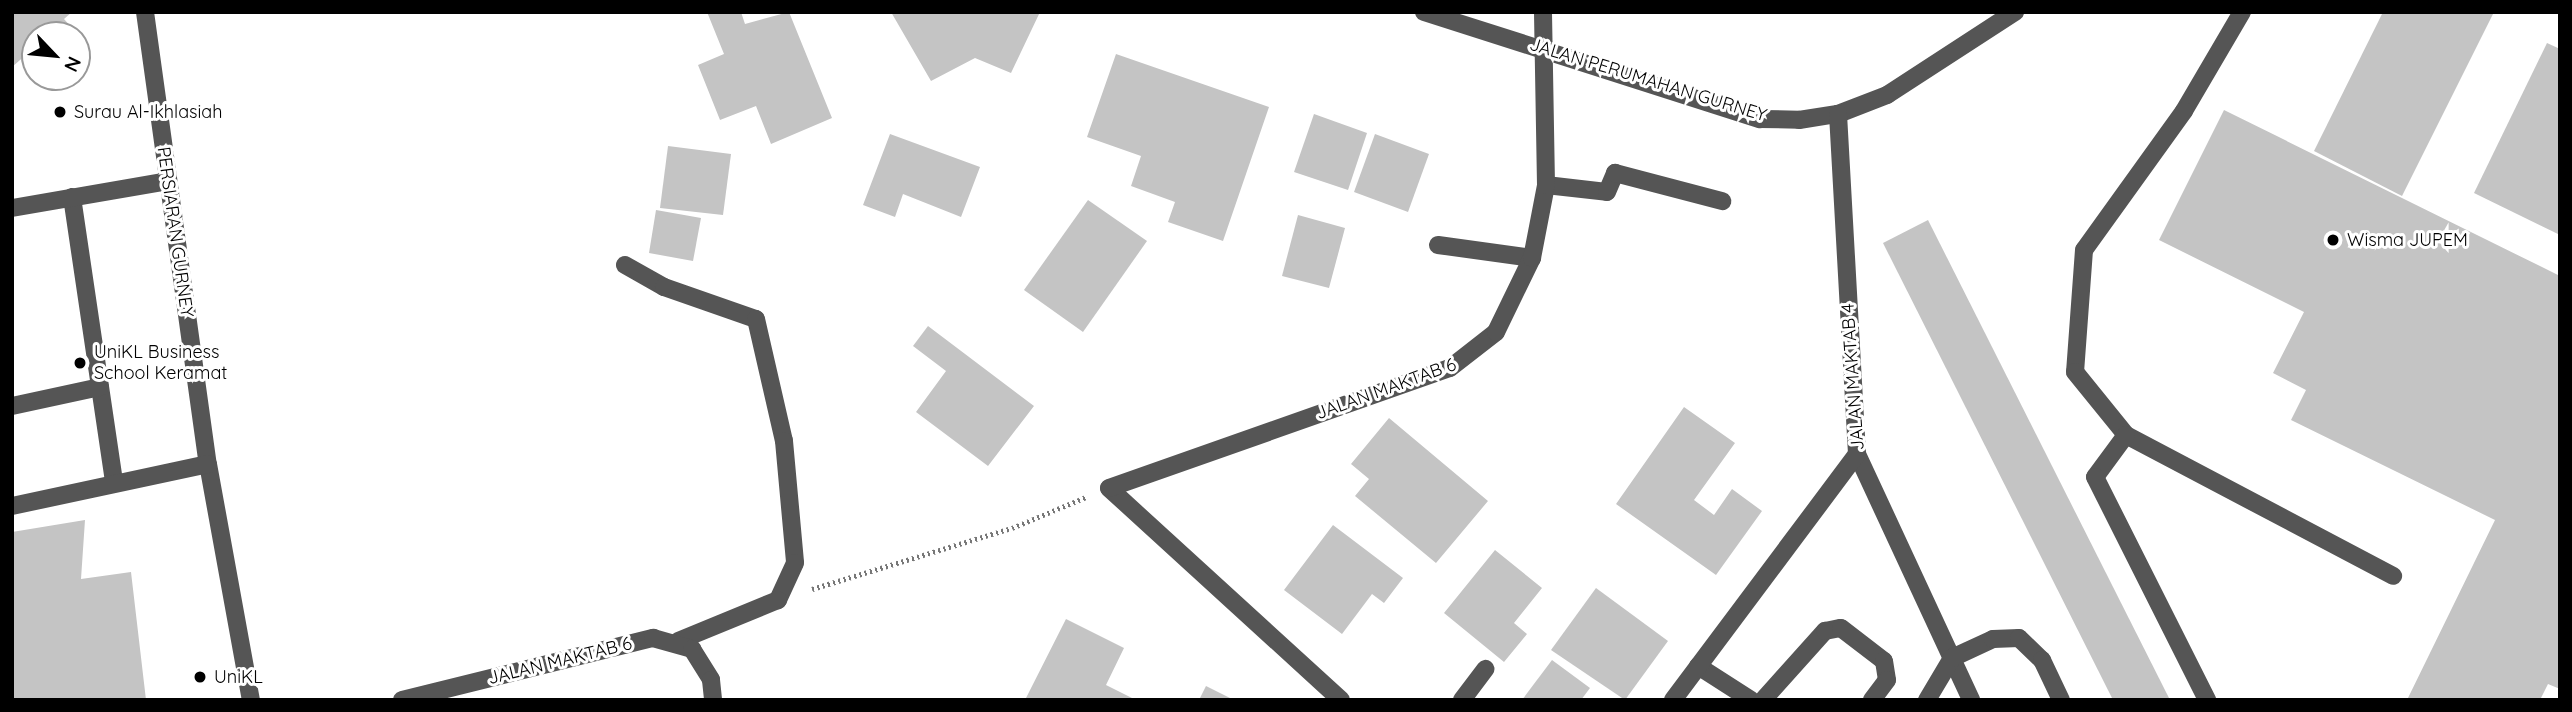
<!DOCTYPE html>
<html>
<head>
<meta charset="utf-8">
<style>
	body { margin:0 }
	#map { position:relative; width:2572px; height:712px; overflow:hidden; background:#fff; font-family:Quicksand,sans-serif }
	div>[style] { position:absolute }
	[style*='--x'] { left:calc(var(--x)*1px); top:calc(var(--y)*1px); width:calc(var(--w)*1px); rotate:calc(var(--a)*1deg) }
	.building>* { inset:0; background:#c4c4c4 }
	.path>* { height:4.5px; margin-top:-2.25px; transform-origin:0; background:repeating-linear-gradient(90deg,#777 0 2px,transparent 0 5.5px) }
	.minor>* { height:18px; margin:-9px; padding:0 9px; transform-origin:9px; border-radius:9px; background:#555 }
	.dots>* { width:19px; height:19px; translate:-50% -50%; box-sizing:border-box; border:4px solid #fff; border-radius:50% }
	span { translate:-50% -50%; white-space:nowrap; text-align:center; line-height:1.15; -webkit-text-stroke:6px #fff; paint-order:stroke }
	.street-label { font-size:18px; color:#000 }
	.poi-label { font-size:18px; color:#000 }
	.left { translate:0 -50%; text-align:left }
	.frame { position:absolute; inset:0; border:14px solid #000; pointer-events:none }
	.north { position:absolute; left:21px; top:21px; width:70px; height:70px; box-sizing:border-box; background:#fff; border:2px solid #999; border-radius:50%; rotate:116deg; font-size:19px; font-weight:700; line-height:28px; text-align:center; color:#000 }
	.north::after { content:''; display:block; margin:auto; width:24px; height:32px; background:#000; clip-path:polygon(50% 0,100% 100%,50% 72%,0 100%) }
</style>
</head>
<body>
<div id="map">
	<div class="building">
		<div style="clip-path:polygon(12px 12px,72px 12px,64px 19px,71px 27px,63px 35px,35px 35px,35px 47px,12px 67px)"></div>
		<div style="clip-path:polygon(707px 12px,741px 12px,745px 24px,789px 12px,832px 118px,771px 144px,756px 106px,720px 120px,698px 65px,724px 54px)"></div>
		<div style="clip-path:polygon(891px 12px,1040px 12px,1011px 73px,975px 58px,931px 81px)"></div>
		<div style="clip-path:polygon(2383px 12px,2494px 12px,2402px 196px,2314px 151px)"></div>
		<div style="clip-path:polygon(2547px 43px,2560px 49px,2560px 235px,2474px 193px)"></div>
		<div style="clip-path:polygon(1116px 54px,1269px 107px,1223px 241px,1168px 222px,1175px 202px,1131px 186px,1141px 156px,1087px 137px)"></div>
		<div style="clip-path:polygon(2224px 110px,2560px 276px,2560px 689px,2548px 684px,2540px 700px,2407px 700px,2495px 520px,2291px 420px,2306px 390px,2273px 373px,2304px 312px,2159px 240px)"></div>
		<div style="clip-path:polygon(1314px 114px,1367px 133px,1348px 190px,1294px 172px)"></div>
		<div style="clip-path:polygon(890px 134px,980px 167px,961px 217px,903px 194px,895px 217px,863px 205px)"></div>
		<div style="clip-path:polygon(1375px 134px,1429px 154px,1408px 212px,1354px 192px)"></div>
		<div style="clip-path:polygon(668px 146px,731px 154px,723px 215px,660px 208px)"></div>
		<div style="clip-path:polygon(1088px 200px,1147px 241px,1083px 332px,1024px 290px)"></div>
		<div style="clip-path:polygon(656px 210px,701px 218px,693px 261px,649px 253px)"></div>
		<div style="clip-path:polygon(1298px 215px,1345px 228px,1329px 288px,1282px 276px)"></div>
		<div style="clip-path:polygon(1928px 220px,2170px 700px,2113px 700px,1883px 243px)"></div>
		<div style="clip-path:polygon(928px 326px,1034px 406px,988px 466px,916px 412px,946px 371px,913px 346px)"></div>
		<div style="clip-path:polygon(1684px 407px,1735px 443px,1694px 500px,1714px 515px,1732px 489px,1762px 511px,1716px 575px,1616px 504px)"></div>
		<div style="clip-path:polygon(1389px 418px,1488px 501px,1436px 563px,1355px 496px,1369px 479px,1351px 464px)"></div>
		<div style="clip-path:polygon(85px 520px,81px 579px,131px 572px,146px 700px,12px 700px,12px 532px)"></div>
		<div style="clip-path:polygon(1333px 525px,1403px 578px,1384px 603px,1372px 594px,1342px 634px,1284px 590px)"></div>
		<div style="clip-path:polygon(1495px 550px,1542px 588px,1514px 623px,1527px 634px,1504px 662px,1444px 613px)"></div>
		<div style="clip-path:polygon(1596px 588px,1668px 641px,1625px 700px,1551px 650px)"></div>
		<div style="clip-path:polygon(1066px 619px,1124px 648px,1106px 685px,1136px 700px,1025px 700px)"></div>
		<div style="clip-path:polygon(1552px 660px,1590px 688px,1581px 700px,1522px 700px)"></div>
		<div style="clip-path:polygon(1206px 686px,1234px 700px,1199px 700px)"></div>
	</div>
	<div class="path">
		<div style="--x:812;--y:589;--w:209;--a:-17"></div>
		<div style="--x:1012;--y:528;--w:80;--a:-22.7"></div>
	</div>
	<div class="minor">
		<div style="--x:145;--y:12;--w:456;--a:82.1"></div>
		<div style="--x:208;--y:464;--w:240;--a:79.7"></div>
		<div style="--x:1424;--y:12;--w:353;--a:17.7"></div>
		<div style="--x:1760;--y:119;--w:39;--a:1"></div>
		<div style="--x:1799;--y:120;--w:39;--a:-9"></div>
		<div style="--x:1838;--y:114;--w:53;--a:-21.2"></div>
		<div style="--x:1887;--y:95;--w:153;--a:-33"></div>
		<div style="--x:2242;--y:12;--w:115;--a:120.4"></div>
		<div style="--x:2184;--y:111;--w:171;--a:125.7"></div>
		<div style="--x:2084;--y:250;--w:122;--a:94.2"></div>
		<div style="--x:2075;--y:372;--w:81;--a:51"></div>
		<div style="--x:2126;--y:435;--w:302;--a:27.8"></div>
		<div style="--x:1838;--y:114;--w:341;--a:86.8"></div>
		<div style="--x:1857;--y:454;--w:271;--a:65.1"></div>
		<div style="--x:1546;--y:185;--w:61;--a:6.5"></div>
		<div style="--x:1607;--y:192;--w:21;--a:-67"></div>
		<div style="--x:1615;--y:173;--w:111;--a:14.7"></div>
		<div style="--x:72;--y:197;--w:289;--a:81.6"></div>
		<div style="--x:12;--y:208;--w:158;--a:-9.8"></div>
		<div style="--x:1438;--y:245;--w:95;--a:7.9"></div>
		<div style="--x:625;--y:265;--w:45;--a:29.4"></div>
		<div style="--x:664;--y:287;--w:97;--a:19.2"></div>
		<div style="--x:756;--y:319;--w:125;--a:77.1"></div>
		<div style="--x:784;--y:441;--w:122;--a:84.8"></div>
		<div style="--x:795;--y:563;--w:41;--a:114.7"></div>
		<div style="--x:778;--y:600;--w:108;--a:157.7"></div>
		<div style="--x:12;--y:406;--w:90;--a:-12.2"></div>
		<div style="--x:2126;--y:435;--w:52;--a:126.4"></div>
		<div style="--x:2095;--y:477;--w:250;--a:63.3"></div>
		<div style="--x:12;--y:506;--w:200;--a:-12.1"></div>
		<div style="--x:1698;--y:666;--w:63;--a:32.7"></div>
		<div style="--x:402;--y:700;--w:259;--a:-13.9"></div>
		<div style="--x:653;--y:638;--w:41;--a:15.8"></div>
		<div style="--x:692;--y:649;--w:36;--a:58"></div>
		<div style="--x:711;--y:680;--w:20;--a:84"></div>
		<div style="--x:1341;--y:700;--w:314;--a:-137.6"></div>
		<div style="--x:1109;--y:488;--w:361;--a:-19.4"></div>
		<div style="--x:1450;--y:368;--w:58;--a:-38"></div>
		<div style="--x:1496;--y:332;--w:82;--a:-64.1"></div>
		<div style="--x:1532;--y:258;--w:74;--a:-79.1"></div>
		<div style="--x:1546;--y:185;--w:173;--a:-91"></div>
		<div style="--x:1462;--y:700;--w:39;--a:-53"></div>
		<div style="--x:1673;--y:700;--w:307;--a:-53.2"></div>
		<div style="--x:1763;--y:700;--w:93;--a:-48.1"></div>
		<div style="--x:1825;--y:631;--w:16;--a:-11"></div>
		<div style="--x:1841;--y:628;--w:54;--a:37.5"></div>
		<div style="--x:1884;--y:661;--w:19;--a:81"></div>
		<div style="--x:1887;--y:680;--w:25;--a:127"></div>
		<div style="--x:1927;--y:700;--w:49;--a:-59.2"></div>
		<div style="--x:1952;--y:658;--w:45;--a:-24.9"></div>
		<div style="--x:1993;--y:639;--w:26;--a:-2"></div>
		<div style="--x:2019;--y:638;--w:32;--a:44"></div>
		<div style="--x:2042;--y:660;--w:44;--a:64.6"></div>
	</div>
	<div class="dots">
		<div style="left:60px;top:112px;background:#000"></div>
		<div style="left:2333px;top:240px;background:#000"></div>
		<div style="left:80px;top:363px;background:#000"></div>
		<div style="left:200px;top:677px;background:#000"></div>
	</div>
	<div class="street-label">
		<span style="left:1648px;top:80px;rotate:17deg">JALAN PERUMAHAN GURNEY</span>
		<span style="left:175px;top:232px;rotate:82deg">PERSIARAN GURNEY</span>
		<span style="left:1853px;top:377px;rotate:-94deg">JALAN MAKTAB 4</span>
		<span style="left:1386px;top:389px;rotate:-20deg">JALAN MAKTAB 6</span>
		<span style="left:560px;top:661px;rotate:-14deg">JALAN MAKTAB 6</span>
	</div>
	<div class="poi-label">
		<span class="left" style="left:74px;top:112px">Surau Al-Ikhlasiah</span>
		<span class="left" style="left:2347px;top:240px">Wisma JUPEM</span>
		<span class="left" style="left:94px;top:363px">UniKL Business<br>School Keramat</span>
		<span class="left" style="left:214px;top:677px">UniKL</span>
	</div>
	<div class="frame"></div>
	<div class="north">N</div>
</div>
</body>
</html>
